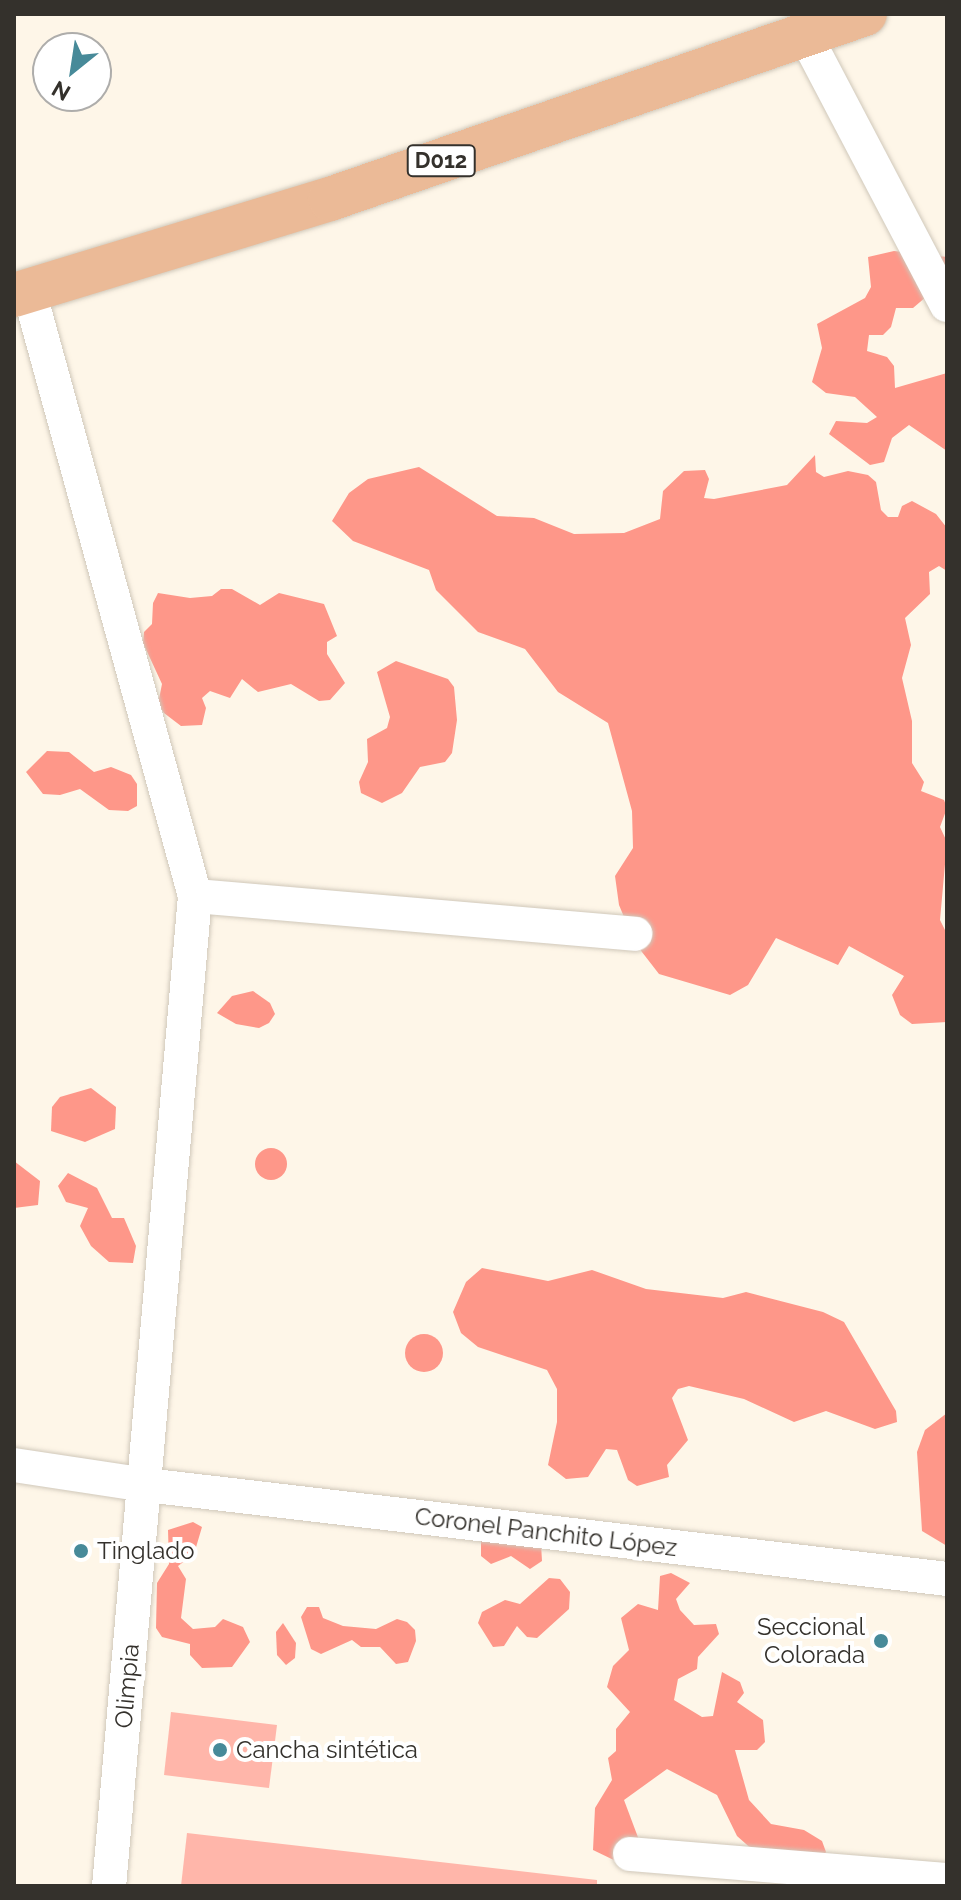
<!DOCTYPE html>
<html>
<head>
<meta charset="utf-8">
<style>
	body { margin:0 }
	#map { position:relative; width:961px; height:1900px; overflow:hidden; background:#fef6e8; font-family:Raleway,sans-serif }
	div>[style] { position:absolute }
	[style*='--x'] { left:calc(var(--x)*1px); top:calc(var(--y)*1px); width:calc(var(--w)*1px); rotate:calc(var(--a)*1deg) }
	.green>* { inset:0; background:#ffb6aa }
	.forest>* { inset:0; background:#fe9789 }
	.round { border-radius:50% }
	.roads { filter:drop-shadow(0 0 2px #d0c8ba) drop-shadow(0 0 2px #d0c8ba) }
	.minor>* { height:34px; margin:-17px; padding:0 17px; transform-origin:17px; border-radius:17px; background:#fff }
	.major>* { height:44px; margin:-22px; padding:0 22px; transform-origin:22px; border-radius:22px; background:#ebba97 }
	.dots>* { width:22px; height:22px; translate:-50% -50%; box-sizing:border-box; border:4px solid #fff; border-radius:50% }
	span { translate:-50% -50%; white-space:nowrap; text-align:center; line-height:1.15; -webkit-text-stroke:8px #fff; paint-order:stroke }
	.shield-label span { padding:2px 6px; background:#fff; border:2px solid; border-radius:6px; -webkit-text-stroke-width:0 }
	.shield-label { font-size:22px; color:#34312c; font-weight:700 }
	.street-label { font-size:24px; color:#34312c }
	.poi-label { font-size:24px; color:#34312c }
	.left { translate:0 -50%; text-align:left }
	.right { translate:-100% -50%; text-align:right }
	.frame { position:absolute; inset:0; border:16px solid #34312c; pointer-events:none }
	.north { position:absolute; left:32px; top:32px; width:80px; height:80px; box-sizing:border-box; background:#fff; border:2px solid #aeadab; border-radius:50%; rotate:210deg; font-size:22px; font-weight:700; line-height:32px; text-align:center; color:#34312c }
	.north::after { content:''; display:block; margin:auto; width:28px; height:36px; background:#478a99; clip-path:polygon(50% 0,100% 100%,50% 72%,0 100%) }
</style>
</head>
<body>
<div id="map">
	<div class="green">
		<div style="clip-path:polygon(171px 1712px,277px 1725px,269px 1788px,164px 1775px)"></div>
		<div style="clip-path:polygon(187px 1833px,597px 1880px,597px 1886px,181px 1886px)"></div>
	</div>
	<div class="forest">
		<div style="clip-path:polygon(894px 251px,947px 257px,947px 279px,913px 308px,896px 308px,891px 327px,883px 335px,869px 335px,867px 351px,887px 357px,894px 366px,895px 388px,947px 373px,947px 451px,909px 425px,892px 438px,884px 462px,870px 465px,829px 434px,836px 421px,867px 423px,877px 417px,855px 397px,826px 393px,812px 382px,822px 348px,817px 324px,865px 298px,871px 287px,868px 257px)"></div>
		<div style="clip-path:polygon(815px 455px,816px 472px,824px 477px,848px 471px,868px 475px,876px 482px,881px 510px,888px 517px,898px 517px,902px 506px,912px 501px,936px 514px,947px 528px,947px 571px,939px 566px,929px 572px,930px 594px,905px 618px,911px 645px,902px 678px,912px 721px,912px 763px,924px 782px,921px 791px,944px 800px,947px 808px,940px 827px,947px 842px,940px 920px,947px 934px,947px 1022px,912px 1024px,900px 1015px,892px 995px,904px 976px,849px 946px,838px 965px,776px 938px,748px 985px,730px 995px,659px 974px,635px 943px,619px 905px,615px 876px,633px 848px,632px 811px,608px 723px,558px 692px,525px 649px,478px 632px,436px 590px,429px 570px,353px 541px,332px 521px,349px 493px,368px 479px,419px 467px,497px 516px,534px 518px,574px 534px,624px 533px,660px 519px,663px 491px,684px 471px,705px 470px,709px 479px,704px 498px,714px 499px,787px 485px)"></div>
		<div style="clip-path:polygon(221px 589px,232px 589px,260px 605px,279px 593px,324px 604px,337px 636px,327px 642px,327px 654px,345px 683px,330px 700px,319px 701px,291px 684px,258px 692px,242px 679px,230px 698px,210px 691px,202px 698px,206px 708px,202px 725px,181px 726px,164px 713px,158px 704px,162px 684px,143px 643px,144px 632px,152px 624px,153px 603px,158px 593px,190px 598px,212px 596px)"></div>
		<div style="clip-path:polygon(396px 661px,448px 679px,454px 687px,457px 720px,452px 753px,445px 762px,420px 767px,402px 793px,382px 803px,361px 793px,359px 782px,368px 762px,367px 739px,387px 728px,390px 717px,377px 672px)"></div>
		<div style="clip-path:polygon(47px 751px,69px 752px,94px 772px,111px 767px,131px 775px,137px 784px,137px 806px,128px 811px,109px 810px,80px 789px,60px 795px,43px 794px,26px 772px)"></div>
		<div style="clip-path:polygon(253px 991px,270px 1003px,275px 1014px,269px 1023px,259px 1028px,236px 1024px,217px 1013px,232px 996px)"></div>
		<div style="clip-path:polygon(91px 1088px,116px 1107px,115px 1129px,85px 1142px,51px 1131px,52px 1107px,60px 1097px)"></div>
		<div class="round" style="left:255px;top:1148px;width:32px;height:32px"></div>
		<div style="clip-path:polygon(14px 1161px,40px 1181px,38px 1205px,14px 1208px)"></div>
		<div style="clip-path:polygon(68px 1173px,97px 1188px,112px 1218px,124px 1218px,136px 1246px,133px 1263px,109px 1262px,91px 1246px,80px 1226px,88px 1208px,66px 1202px,58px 1186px)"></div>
		<div style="clip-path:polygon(482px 1268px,548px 1281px,592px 1270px,646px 1289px,723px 1298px,746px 1292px,823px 1312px,844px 1322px,896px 1411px,897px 1422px,875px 1429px,826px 1411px,794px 1422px,744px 1399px,689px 1386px,678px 1389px,672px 1398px,688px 1440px,667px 1465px,669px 1477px,637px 1486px,628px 1480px,617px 1450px,606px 1449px,588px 1477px,566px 1479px,548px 1465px,557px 1422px,557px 1389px,547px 1370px,478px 1347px,461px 1333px,453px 1312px,466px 1282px)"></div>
		<div class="round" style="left:405px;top:1334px;width:38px;height:38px"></div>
		<div style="clip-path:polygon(947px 1413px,947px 1546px,922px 1531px,917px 1452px,925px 1430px)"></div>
		<div style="clip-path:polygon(193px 1522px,202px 1527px,194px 1554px,178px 1566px,186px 1579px,181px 1618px,193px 1629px,215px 1627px,223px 1619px,243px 1627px,250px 1642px,232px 1667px,202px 1668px,190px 1655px,190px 1644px,162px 1637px,156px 1628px,157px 1583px,169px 1564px,168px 1530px)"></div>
		<div style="clip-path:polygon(481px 1539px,541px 1544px,542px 1561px,530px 1569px,511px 1556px,491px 1564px,481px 1556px)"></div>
		<div style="clip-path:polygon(671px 1573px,690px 1583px,676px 1599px,680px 1610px,694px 1625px,716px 1624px,719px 1634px,698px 1657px,697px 1669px,678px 1679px,674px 1700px,702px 1717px,713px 1716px,722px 1672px,740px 1682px,744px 1693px,737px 1702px,763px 1720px,765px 1742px,757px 1750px,735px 1750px,749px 1800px,771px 1824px,804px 1830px,822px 1841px,826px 1852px,820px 1861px,755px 1852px,737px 1836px,717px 1795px,667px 1769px,624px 1800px,639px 1840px,620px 1863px,593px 1850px,595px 1808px,612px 1780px,608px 1758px,616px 1751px,616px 1729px,630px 1712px,607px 1687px,613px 1666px,629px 1650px,621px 1618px,638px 1604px,658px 1610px,660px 1576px)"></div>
		<div style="clip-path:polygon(549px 1578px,560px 1579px,570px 1592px,569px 1609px,537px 1638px,527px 1637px,517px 1626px,504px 1646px,493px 1647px,478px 1623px,482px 1612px,505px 1600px,520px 1604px)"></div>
		<div style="clip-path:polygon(307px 1607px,319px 1607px,323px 1618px,343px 1626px,376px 1629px,397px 1619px,407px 1622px,415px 1630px,416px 1641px,408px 1662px,396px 1664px,380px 1647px,361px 1647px,352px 1640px,321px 1654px,311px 1649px,301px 1617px)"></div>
		<div style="clip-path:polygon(283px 1623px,296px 1643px,295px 1658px,286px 1665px,277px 1655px,276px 1632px)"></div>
	</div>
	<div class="roads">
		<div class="minor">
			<div style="--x:805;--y:35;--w:305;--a:62.3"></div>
			<div style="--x:29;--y:291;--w:627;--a:74.66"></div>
			<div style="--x:195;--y:896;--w:994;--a:94.96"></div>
			<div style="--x:195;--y:896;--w:442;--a:4.9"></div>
			<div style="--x:14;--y:1465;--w:134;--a:8.6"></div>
			<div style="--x:146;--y:1485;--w:806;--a:6.69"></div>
			<div style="--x:630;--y:1854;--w:318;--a:4.7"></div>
		</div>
		<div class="major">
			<div style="--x:14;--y:295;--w:330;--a:-16.9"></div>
			<div style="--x:330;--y:199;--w:566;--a:-19.08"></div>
		</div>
	</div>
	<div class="dots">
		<div style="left:81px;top:1551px;background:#478a99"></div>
		<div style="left:881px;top:1641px;background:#478a99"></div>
		<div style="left:220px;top:1750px;background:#478a99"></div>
	</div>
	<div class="shield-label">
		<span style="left:441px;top:161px">D012</span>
	</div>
	<div class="street-label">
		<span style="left:546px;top:1532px;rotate:7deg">Coronel Panchito López</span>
		<span style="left:127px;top:1686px;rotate:-85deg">Olimpia</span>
	</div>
	<div class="poi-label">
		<span class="left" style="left:97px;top:1551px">Tinglado</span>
		<span class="right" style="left:865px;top:1641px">Seccional<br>Colorada</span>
		<span class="left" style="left:236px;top:1750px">Cancha sintética</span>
	</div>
	<div class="frame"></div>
	<div class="north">N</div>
</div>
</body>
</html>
